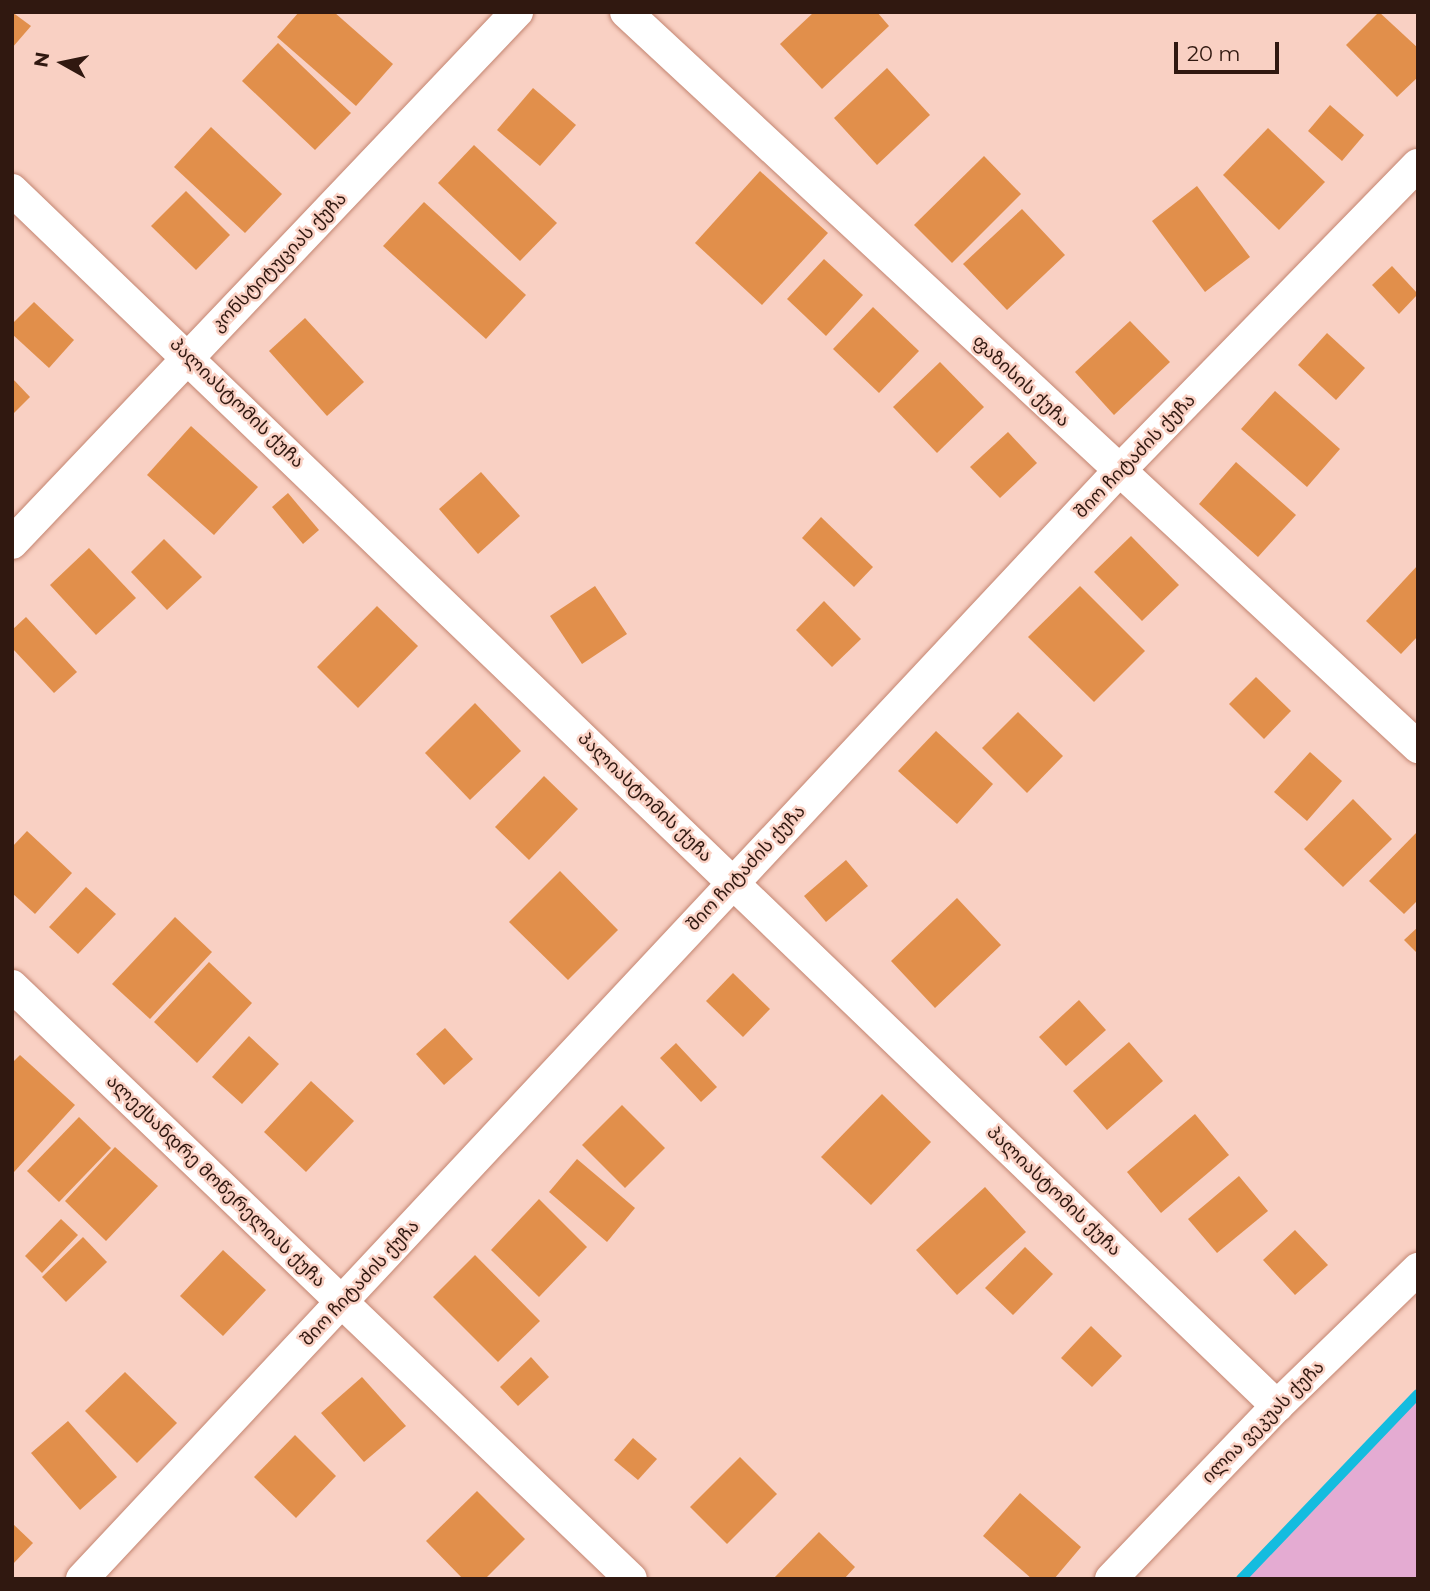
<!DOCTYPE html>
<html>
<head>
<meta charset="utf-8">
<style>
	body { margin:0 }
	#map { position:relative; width:1430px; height:1591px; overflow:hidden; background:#f9d0c3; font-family:Montserrat,"Noto Sans Georgian",sans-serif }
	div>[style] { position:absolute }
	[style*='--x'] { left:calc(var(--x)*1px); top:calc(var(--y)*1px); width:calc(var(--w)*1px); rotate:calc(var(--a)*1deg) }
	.green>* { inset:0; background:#e4abd2 }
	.stream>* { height:10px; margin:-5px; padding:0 5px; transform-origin:5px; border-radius:5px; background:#14bcdf }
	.building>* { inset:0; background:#e18f4b }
	.roads { filter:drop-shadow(0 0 2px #c38571) drop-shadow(0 0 2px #c38571) }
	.minor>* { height:32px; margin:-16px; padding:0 16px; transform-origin:16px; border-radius:16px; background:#fff }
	span { translate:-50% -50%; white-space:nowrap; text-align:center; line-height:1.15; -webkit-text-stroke:5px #f9d0c3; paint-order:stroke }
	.street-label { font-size:18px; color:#301810 }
	.frame { position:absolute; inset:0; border:14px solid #301810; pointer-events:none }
	.north { position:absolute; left:28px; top:28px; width:70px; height:70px; -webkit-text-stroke:5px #f9d0c3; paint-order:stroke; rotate:279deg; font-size:19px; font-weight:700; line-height:28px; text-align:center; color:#301810 }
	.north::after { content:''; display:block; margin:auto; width:24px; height:32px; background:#301810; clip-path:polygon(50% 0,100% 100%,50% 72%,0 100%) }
	.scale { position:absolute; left:1174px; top:42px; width:105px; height:32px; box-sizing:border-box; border:4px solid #301810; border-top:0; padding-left:9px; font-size:21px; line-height:24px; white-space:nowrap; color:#301810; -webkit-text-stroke:5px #f9d0c3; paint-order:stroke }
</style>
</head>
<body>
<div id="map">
	<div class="green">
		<div style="clip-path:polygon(1418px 1394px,1418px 1579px,1241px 1579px)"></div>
	</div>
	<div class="stream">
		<div style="--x:1241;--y:1579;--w:256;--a:-46.3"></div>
	</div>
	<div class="building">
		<div style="clip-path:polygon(12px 12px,31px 26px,12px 48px)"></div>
		<div style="clip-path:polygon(299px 12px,334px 12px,393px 64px,356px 106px,277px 37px)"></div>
		<div style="clip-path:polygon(814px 12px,877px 12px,889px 26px,822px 89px,780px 44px)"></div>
		<div style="clip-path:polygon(1379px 12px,1418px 48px,1418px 77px,1397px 97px,1346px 45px)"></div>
		<div style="clip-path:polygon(278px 43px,351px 113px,315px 150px,242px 81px)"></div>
		<div style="clip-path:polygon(887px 68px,930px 115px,877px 165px,834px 118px)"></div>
		<div style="clip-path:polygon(533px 88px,576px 125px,540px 166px,497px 130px)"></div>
		<div style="clip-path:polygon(1330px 105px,1364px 135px,1342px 161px,1308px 131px)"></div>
		<div style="clip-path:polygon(211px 127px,282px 194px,245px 233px,174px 167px)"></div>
		<div style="clip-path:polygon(1268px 128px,1325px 182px,1279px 230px,1223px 175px)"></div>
		<div style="clip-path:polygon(474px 145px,557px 223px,520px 261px,438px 183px)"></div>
		<div style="clip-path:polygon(984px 156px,1021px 194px,952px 263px,914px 225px)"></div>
		<div style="clip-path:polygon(760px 171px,828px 233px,762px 305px,695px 243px)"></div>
		<div style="clip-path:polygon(1197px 186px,1250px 257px,1205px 292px,1152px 221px)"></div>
		<div style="clip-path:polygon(186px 191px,230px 235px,196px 270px,151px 226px)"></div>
		<div style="clip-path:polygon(424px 202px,526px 295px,486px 339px,383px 246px)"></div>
		<div style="clip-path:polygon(1022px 209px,1065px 255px,1007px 310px,963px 264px)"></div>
		<div style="clip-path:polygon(824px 259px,863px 295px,826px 336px,787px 299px)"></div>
		<div style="clip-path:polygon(1392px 266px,1418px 294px,1399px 314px,1372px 285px)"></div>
		<div style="clip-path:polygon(34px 302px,74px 340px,49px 368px,12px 334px,12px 324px)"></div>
		<div style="clip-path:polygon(873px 307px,919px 351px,879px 393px,833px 349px)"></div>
		<div style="clip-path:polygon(305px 318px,364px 382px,327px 416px,269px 351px)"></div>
		<div style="clip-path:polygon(1130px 321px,1170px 362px,1114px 415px,1075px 372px)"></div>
		<div style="clip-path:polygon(1327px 333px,1365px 368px,1336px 400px,1298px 365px)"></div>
		<div style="clip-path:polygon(940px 362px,984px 407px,937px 453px,893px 407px)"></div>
		<div style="clip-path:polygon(12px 378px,30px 397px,12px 415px)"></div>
		<div style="clip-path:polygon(1275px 391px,1340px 449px,1307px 487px,1241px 429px)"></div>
		<div style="clip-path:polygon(191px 426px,258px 487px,214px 535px,147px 475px)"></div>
		<div style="clip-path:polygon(1008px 432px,1037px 463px,1000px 498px,970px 467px)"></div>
		<div style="clip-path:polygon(1236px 462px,1296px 515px,1258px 557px,1199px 504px)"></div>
		<div style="clip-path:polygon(481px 472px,520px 516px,478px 554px,439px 509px)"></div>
		<div style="clip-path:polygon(288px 493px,319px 530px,303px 544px,272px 507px)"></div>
		<div style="clip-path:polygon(821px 517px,873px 567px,854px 587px,802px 538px)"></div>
		<div style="clip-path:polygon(1131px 536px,1179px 585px,1142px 621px,1094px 572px)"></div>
		<div style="clip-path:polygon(164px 539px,202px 577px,167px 610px,131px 572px)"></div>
		<div style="clip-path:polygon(89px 548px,136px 598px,96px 635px,50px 585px)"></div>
		<div style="clip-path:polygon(1418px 565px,1418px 636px,1401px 654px,1366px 621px)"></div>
		<div style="clip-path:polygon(595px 586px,627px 634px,582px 664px,550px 616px)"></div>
		<div style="clip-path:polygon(1080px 586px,1145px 651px,1094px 702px,1028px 637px)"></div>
		<div style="clip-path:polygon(824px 601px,861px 639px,832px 667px,796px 630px)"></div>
		<div style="clip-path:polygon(377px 606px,418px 646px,358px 708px,317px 667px)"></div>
		<div style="clip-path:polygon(26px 617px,77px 672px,54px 693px,12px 648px,12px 630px)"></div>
		<div style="clip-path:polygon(1256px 677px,1291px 711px,1264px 739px,1229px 704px)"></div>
		<div style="clip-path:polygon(475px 703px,521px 751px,470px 800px,425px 753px)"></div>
		<div style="clip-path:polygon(1018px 712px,1063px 756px,1027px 793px,982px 748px)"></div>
		<div style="clip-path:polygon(936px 731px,993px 784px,957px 824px,898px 771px)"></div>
		<div style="clip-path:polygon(1310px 752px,1342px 781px,1307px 821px,1274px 792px)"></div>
		<div style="clip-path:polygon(544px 776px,578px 809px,529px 860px,495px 827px)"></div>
		<div style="clip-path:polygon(1353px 799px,1392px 839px,1343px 887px,1304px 849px)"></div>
		<div style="clip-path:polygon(27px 831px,72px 873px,35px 914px,12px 893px,12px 847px)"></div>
		<div style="clip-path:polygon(1418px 831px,1418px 900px,1404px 914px,1369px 881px)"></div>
		<div style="clip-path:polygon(846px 860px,868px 886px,826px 922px,804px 896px)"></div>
		<div style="clip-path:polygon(560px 871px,618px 930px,568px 980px,509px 922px)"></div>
		<div style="clip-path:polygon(86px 887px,116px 914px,78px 954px,49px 927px)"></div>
		<div style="clip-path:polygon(957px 898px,1001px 945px,935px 1008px,891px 961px)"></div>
		<div style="clip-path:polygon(175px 917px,212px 952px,150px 1019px,112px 984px)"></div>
		<div style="clip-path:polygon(1418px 927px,1418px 954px,1404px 940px)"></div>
		<div style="clip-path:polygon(209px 962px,252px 1003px,197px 1063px,154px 1022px)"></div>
		<div style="clip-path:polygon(733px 973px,770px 1009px,743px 1037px,706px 1001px)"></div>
		<div style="clip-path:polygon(1079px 1000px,1106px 1030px,1066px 1066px,1039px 1037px)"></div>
		<div style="clip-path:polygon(445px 1028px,473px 1059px,444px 1085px,416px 1054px)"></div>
		<div style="clip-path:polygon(249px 1036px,279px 1064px,242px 1104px,212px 1077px)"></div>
		<div style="clip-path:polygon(1129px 1042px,1163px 1081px,1107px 1130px,1073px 1091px)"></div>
		<div style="clip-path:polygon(676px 1043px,717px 1087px,701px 1102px,660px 1058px)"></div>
		<div style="clip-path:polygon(20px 1055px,75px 1105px,14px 1172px,12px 1063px)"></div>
		<div style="clip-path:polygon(311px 1081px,354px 1121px,306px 1172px,264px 1132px)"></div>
		<div style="clip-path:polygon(882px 1094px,931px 1142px,871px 1205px,821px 1157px)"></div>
		<div style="clip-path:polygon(622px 1105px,665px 1148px,625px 1188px,582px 1145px)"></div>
		<div style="clip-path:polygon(1195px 1114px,1229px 1155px,1161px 1213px,1127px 1172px)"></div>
		<div style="clip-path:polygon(79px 1117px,111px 1148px,59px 1202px,27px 1171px)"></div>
		<div style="clip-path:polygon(115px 1147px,158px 1186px,106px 1241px,65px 1201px)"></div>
		<div style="clip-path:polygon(577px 1159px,635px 1208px,607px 1242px,549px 1192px)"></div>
		<div style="clip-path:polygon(1239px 1176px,1268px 1211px,1217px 1253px,1188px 1219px)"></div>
		<div style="clip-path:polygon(985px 1187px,1026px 1232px,957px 1295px,916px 1250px)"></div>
		<div style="clip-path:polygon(539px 1199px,587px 1247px,539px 1297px,491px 1250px)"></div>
		<div style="clip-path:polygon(61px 1219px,78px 1235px,42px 1273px,25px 1256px)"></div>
		<div style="clip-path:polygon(1295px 1230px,1328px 1265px,1295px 1295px,1263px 1260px)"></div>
		<div style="clip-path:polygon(83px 1237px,107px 1262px,66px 1302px,42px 1277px)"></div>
		<div style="clip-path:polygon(1025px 1247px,1053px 1274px,1013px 1315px,985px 1288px)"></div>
		<div style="clip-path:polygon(223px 1250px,266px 1290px,223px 1336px,180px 1296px)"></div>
		<div style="clip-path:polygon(475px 1255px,540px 1321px,498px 1362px,433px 1297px)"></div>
		<div style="clip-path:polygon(1091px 1326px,1122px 1356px,1092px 1387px,1061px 1358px)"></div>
		<div style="clip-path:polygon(531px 1357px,549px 1377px,518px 1406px,500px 1387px)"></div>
		<div style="clip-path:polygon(125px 1372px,177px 1423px,137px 1463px,85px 1411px)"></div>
		<div style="clip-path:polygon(362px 1377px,406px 1426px,364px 1462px,321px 1413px)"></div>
		<div style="clip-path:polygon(68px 1421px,117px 1477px,80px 1510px,31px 1453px)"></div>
		<div style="clip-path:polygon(295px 1435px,336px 1476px,296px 1518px,254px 1477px)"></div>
		<div style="clip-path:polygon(633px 1438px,657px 1459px,638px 1480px,614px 1460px)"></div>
		<div style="clip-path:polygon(740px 1457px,777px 1494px,727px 1544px,690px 1507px)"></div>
		<div style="clip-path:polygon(477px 1491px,525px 1539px,485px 1579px,463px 1579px,426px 1541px)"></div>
		<div style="clip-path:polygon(1020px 1493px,1081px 1547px,1054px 1579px,1032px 1579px,983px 1536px)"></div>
		<div style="clip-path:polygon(12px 1523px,33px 1543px,12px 1565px)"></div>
		<div style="clip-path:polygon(819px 1532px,855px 1567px,844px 1579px,773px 1579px)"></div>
	</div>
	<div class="roads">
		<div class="minor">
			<div style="--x:626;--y:12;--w:1081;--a:42.86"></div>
			<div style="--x:12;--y:190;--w:1755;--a:43.87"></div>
			<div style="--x:12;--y:543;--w:733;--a:-46.44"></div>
			<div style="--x:12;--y:986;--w:857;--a:43.77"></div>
			<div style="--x:82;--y:1579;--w:1516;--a:-46.9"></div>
			<div style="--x:1118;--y:472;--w:429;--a:-45.7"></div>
			<div style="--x:1111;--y:1579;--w:240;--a:-46.2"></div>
			<div style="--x:1277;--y:1406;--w:197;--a:-44.2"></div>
		</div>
	</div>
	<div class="street-label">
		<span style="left:279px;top:262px;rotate:-46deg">კონსტიტუციას ქუჩა</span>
		<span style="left:1021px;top:381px;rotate:43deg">ფაზისის ქუჩა</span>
		<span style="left:237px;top:403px;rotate:44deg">პალიასტომის ქუჩა</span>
		<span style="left:1135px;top:456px;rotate:-46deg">შიო ჩიტაძის ქუჩა</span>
		<span style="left:645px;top:797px;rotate:44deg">პალიასტომის ქუჩა</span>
		<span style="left:746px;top:868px;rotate:-47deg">შიო ჩიტაძის ქუჩა</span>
		<span style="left:216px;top:1181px;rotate:44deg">ალექსანდრე მოწერელიას ქუჩა</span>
		<span style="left:1054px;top:1191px;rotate:44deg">პალიასტომის ქუჩა</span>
		<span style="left:360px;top:1283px;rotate:-47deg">შიო ჩიტაძის ქუჩა</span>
		<span style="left:1263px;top:1422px;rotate:-45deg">ილია ვეკუას ქუჩა</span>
	</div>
	<div class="frame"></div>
	<div class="north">N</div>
	<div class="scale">20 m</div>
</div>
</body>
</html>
